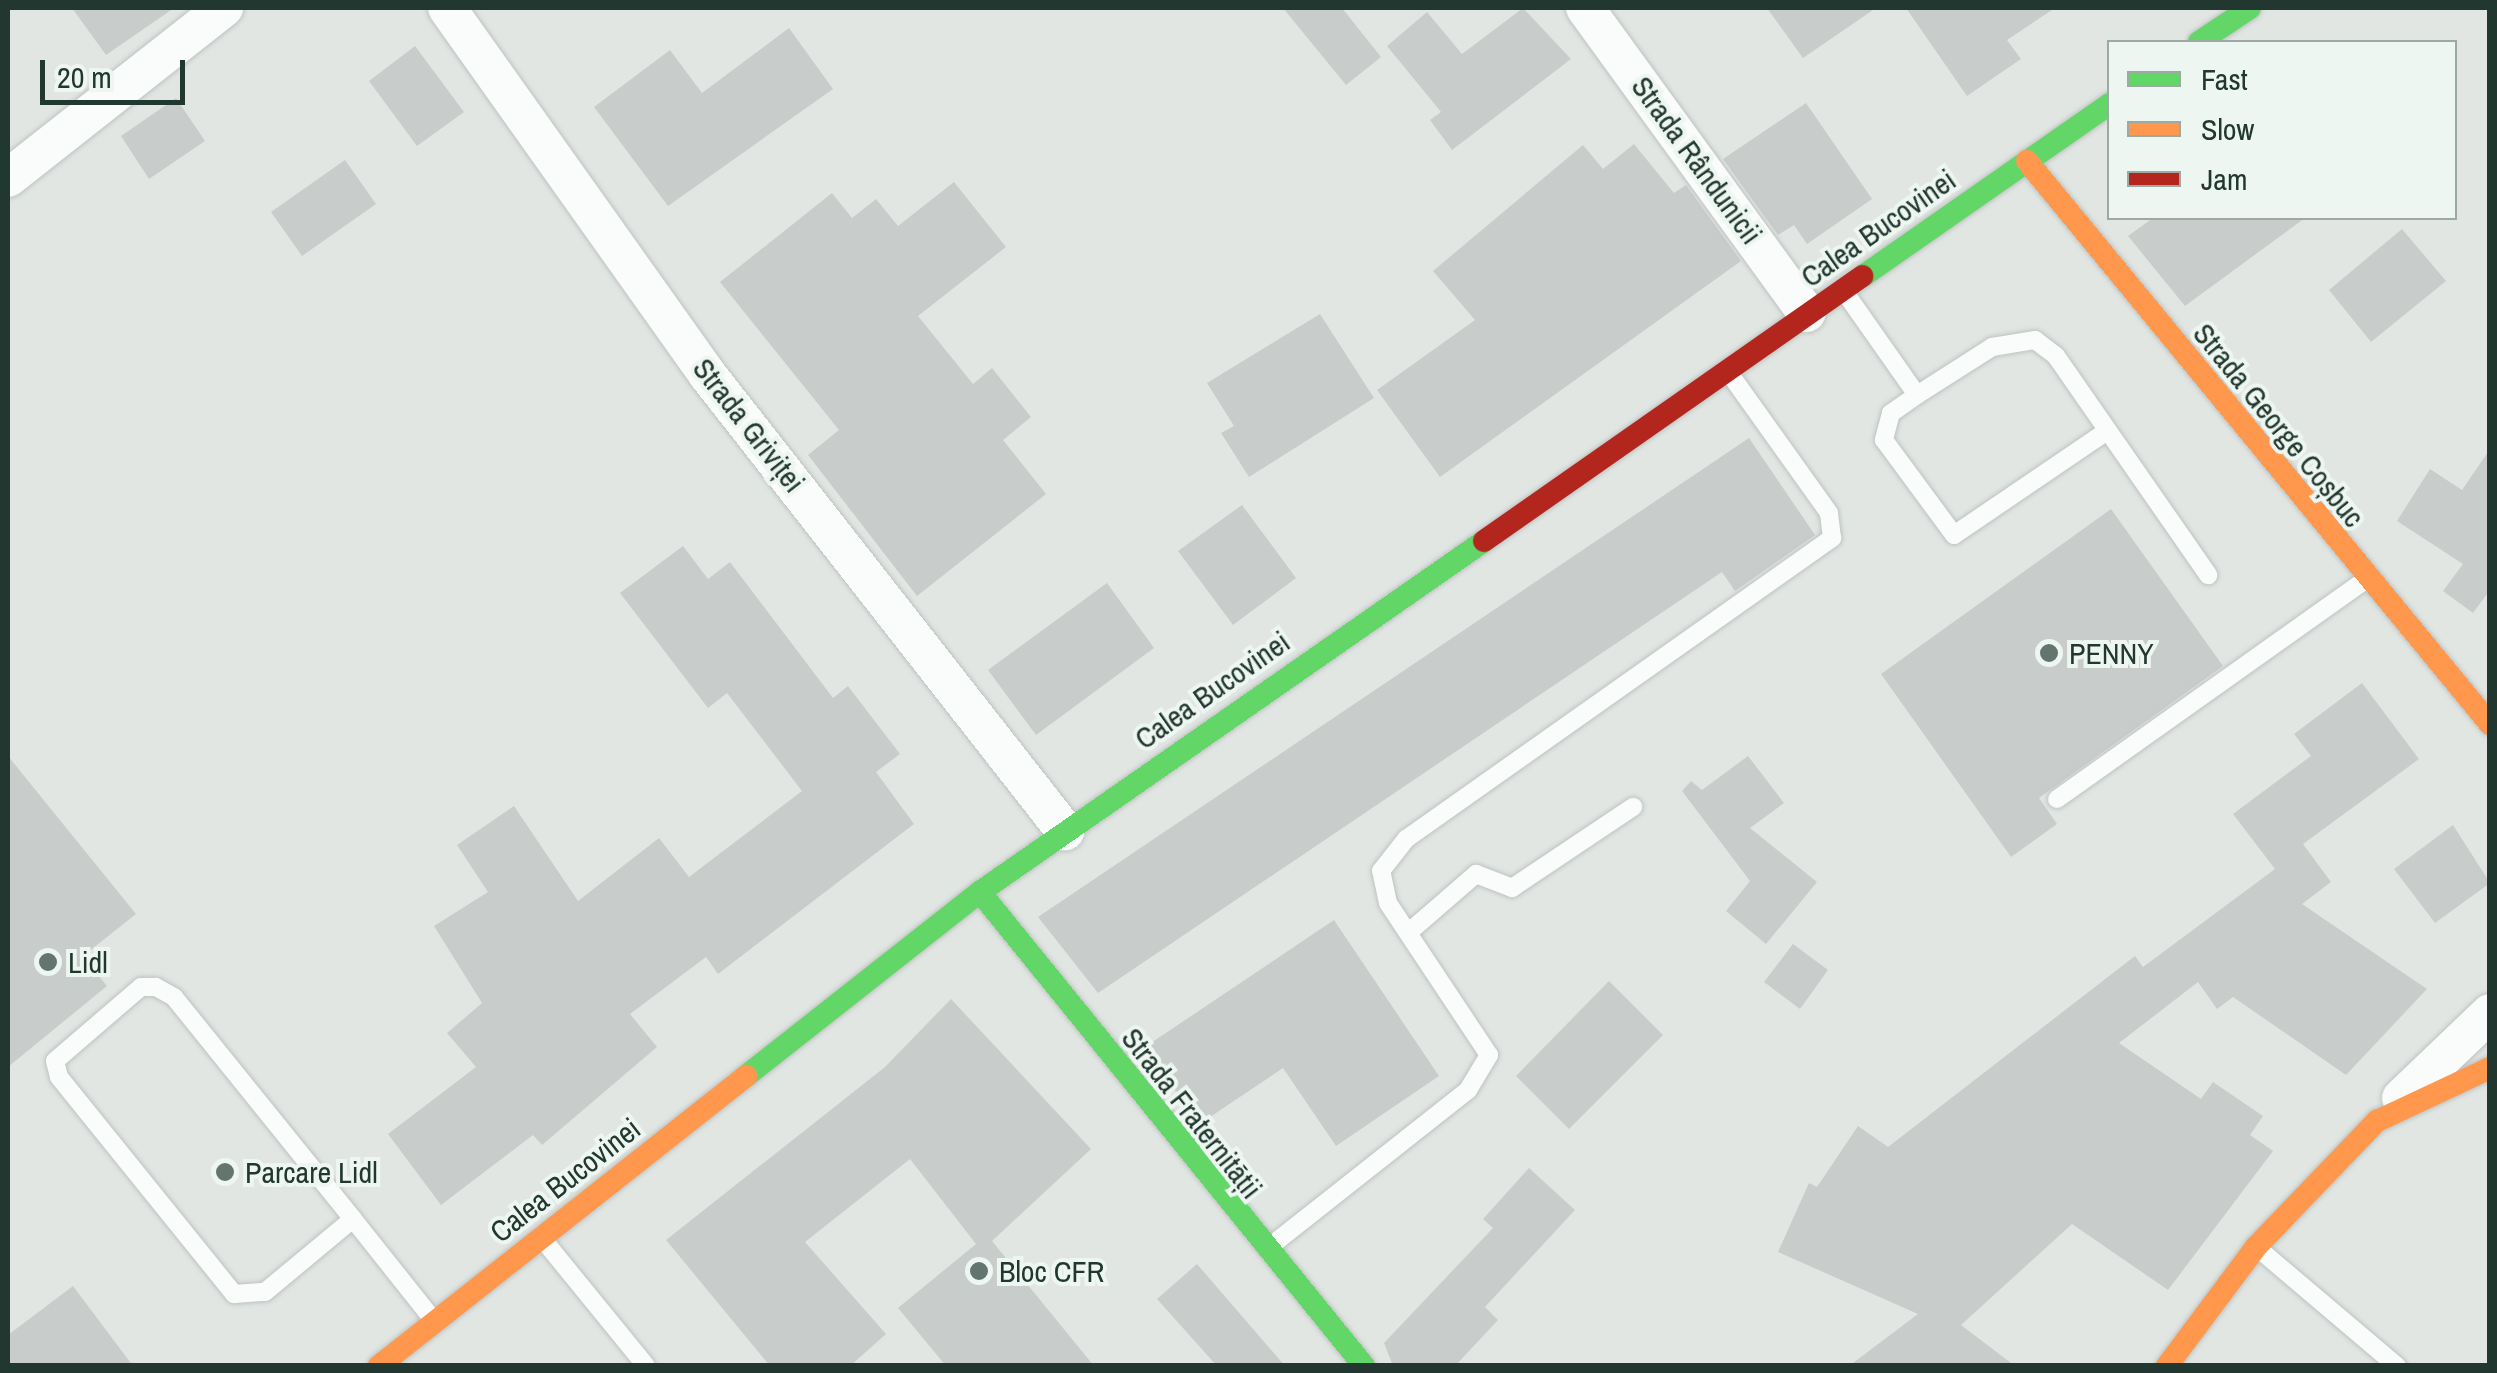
<!DOCTYPE html>
<html>
<head>
<meta charset="utf-8">
<style>
	body { margin:0 }
	#map { position:relative; width:2497px; height:1373px; overflow:hidden; background:#e1e6e3; font-family:"Archivo Narrow",sans-serif }
	div>[style] { position:absolute }
	[style*='--x'] { left:calc(var(--x)*1px); top:calc(var(--y)*1px); width:calc(var(--w)*1px); rotate:calc(var(--a)*1deg) }
	.building>* { inset:0; background:#c8cdcb }
	.roads { filter:drop-shadow(0 0 2px #bec3c0) drop-shadow(0 0 2px #bec3c0) }
	.lane>* { height:18px; margin:-9px; padding:0 9px; transform-origin:9px; border-radius:9px; background:#fafbfb }
	.street>* { height:38px; margin:-19px; padding:0 19px; transform-origin:19px; border-radius:19px; background:#fafbfb }
	.fast>* { height:22px; margin:-11px; padding:0 11px; transform-origin:11px; border-radius:11px; background:#63d668 }
	.slow>* { height:22px; margin:-11px; padding:0 11px; transform-origin:11px; border-radius:11px; background:#ff974d }
	.jam>* { height:22px; margin:-11px; padding:0 11px; transform-origin:11px; border-radius:11px; background:#b3261e }
	.dots>* { width:28px; height:28px; translate:-50% -50%; box-sizing:border-box; border:5px solid #eef6f1; border-radius:50% }
	span { translate:-50% -50%; white-space:nowrap; text-align:center; line-height:1.15; -webkit-text-stroke:8px #eef6f1; paint-order:stroke }
	.street-label { font-size:30px; color:#21372f }
	.poi-label { font-size:30px; color:#21372f }
	.left { translate:0 -50%; text-align:left }
	.frame { position:absolute; inset:0; border:10px solid #21372f; pointer-events:none }
	.legend { position:absolute; left:2107px; top:40px; width:350px; height:180px; box-sizing:border-box; background:#eef6f1; border:2px solid #9caaa3; margin:0; padding:12px 18px; list-style:none; font-size:30px; color:#21372f }
	.legend li { display:flex; align-items:center; gap:20px; height:50px }
	.legend b { width:50px; border:2px solid #9caaa3 }
	.scale { position:absolute; left:40px; top:60px; width:145px; height:45px; box-sizing:border-box; border:5px solid #21372f; border-top:0; padding-left:12px; font-size:30px; line-height:35px; white-space:nowrap; color:#21372f; -webkit-text-stroke:8px #eef6f1; paint-order:stroke }
</style>
</head>
<body>
<div id="map">
	<div class="building">
		<div style="clip-path:polygon(72px 8px,174px 8px,106px 55px)"></div>
		<div style="clip-path:polygon(1283px 8px,1342px 8px,1381px 57px,1346px 85px)"></div>
		<div style="clip-path:polygon(1523px 8px,1571px 59px,1452px 150px,1430px 120px,1441px 112px,1387px 46px,1427px 12px,1462px 54px)"></div>
		<div style="clip-path:polygon(1767px 8px,1876px 8px,1803px 58px)"></div>
		<div style="clip-path:polygon(1906px 8px,2055px 8px,2007px 40px,2021px 59px,1967px 96px)"></div>
		<div style="clip-path:polygon(789px 28px,833px 89px,668px 206px,594px 107px,670px 50px,702px 93px)"></div>
		<div style="clip-path:polygon(415px 46px,464px 112px,417px 146px,369px 81px)"></div>
		<div style="clip-path:polygon(176px 98px,205px 141px,149px 179px,121px 136px)"></div>
		<div style="clip-path:polygon(1806px 103px,1872px 199px,1807px 244px,1794px 225px,1778px 235px,1723px 159px)"></div>
		<div style="clip-path:polygon(1634px 144px,1674px 193px,1686px 185px,1741px 261px,1440px 477px,1377px 390px,1475px 320px,1433px 271px,1583px 145px,1603px 169px)"></div>
		<div style="clip-path:polygon(345px 160px,376px 204px,302px 256px,271px 212px)"></div>
		<div style="clip-path:polygon(954px 182px,1006px 247px,918px 316px,973px 384px,992px 368px,1031px 417px,1003px 440px,1046px 494px,917px 596px,808px 455px,839px 430px,720px 282px,832px 193px,852px 218px,876px 199px,898px 226px)"></div>
		<div style="clip-path:polygon(2153px 218px,2305px 218px,2185px 306px,2128px 236px)"></div>
		<div style="clip-path:polygon(2402px 229px,2446px 281px,2371px 342px,2329px 290px)"></div>
		<div style="clip-path:polygon(1320px 314px,1374px 398px,1249px 477px,1221px 433px,1234px 426px,1207px 383px)"></div>
		<div style="clip-path:polygon(1749px 438px,1815px 535px,1735px 591px,1722px 572px,1098px 993px,1038px 917px)"></div>
		<div style="clip-path:polygon(2490px 449px,2490px 590px,2473px 613px,2443px 591px,2463px 564px,2397px 521px,2430px 469px,2462px 490px)"></div>
		<div style="clip-path:polygon(1242px 505px,1296px 578px,1233px 625px,1178px 551px)"></div>
		<div style="clip-path:polygon(2111px 509px,2223px 666px,2039px 798px,2057px 824px,2011px 857px,1881px 674px)"></div>
		<div style="clip-path:polygon(683px 546px,708px 579px,730px 562px,833px 698px,848px 686px,900px 754px,876px 772px,914px 824px,718px 974px,706px 957px,630px 1014px,657px 1047px,542px 1145px,533px 1135px,441px 1205px,388px 1134px,476px 1067px,447px 1033px,482px 1003px,434px 926px,488px 892px,457px 845px,514px 806px,578px 901px,659px 838px,689px 877px,802px 791px,727px 693px,708px 708px,620px 593px)"></div>
		<div style="clip-path:polygon(1107px 583px,1154px 648px,1036px 735px,988px 670px)"></div>
		<div style="clip-path:polygon(2362px 683px,2419px 759px,2303px 844px,2331px 882px,2302px 904px,2427px 989px,2346px 1075px,2233px 997px,2217px 1009px,2198px 982px,2119px 1043px,2201px 1099px,2213px 1082px,2263px 1116px,2250px 1135px,2273px 1151px,2168px 1290px,2072px 1224px,1961px 1325px,2015px 1366px,1849px 1366px,1918px 1314px,1778px 1252px,1809px 1183px,1817px 1187px,1858px 1126px,1888px 1147px,2135px 956px,2143px 967px,2275px 869px,2233px 814px,2311px 756px,2294px 734px)"></div>
		<div style="clip-path:polygon(8px 756px,136px 914px,83px 956px,107px 986px,8px 1067px)"></div>
		<div style="clip-path:polygon(1748px 756px,1784px 803px,1750px 828px,1817px 882px,1766px 944px,1726px 911px,1750px 881px,1682px 791px,1691px 781px,1702px 790px)"></div>
		<div style="clip-path:polygon(2453px 825px,2490px 883px,2435px 923px,2394px 869px)"></div>
		<div style="clip-path:polygon(1334px 920px,1439px 1076px,1336px 1146px,1283px 1068px,1201px 1123px,1142px 1049px)"></div>
		<div style="clip-path:polygon(1793px 944px,1828px 970px,1800px 1009px,1764px 982px)"></div>
		<div style="clip-path:polygon(1609px 981px,1663px 1035px,1569px 1129px,1516px 1076px)"></div>
		<div style="clip-path:polygon(951px 999px,1091px 1149px,992px 1241px,1094px 1366px,946px 1366px,898px 1308px,976px 1244px,910px 1159px,805px 1242px,886px 1334px,850px 1366px,770px 1366px,666px 1240px,885px 1067px)"></div>
		<div style="clip-path:polygon(1529px 1168px,1575px 1210px,1485px 1307px,1498px 1320px,1455px 1366px,1393px 1366px,1384px 1343px,1493px 1228px,1483px 1219px)"></div>
		<div style="clip-path:polygon(1197px 1264px,1285px 1366px,1217px 1366px,1157px 1299px)"></div>
		<div style="clip-path:polygon(73px 1286px,133px 1366px,8px 1366px,8px 1335px)"></div>
	</div>
	<div class="roads">
		<div class="lane">
			<div style="--x:1846;--y:294;--w:123;--a:54.9"></div>
			<div style="--x:1917;--y:395;--w:32;--a:145"></div>
			<div style="--x:1891;--y:413;--w:28;--a:105"></div>
			<div style="--x:1884;--y:440;--w:118;--a:53.6"></div>
			<div style="--x:1954;--y:535;--w:185;--a:-34.2"></div>
			<div style="--x:1917;--y:395;--w:89;--a:-32.6"></div>
			<div style="--x:1992;--y:347;--w:44;--a:-9.2"></div>
			<div style="--x:2035;--y:340;--w:26;--a:37"></div>
			<div style="--x:2056;--y:356;--w:267;--a:55.2"></div>
			<div style="--x:2057;--y:799;--w:378;--a:-35.4"></div>
			<div style="--x:1409;--y:932;--w:89;--a:-40.9"></div>
			<div style="--x:1476;--y:874;--w:39;--a:21"></div>
			<div style="--x:1512;--y:888;--w:146;--a:-33.8"></div>
			<div style="--x:353;--y:1219;--w:285;--a:-128.9"></div>
			<div style="--x:174;--y:997;--w:21;--a:-151"></div>
			<div style="--x:156;--y:987;--w:15;--a:180"></div>
			<div style="--x:141;--y:987;--w:113;--a:139.3"></div>
			<div style="--x:55;--y:1061;--w:16;--a:76"></div>
			<div style="--x:59;--y:1077;--w:279;--a:51.1"></div>
			<div style="--x:234;--y:1294;--w:31;--a:-4"></div>
			<div style="--x:265;--y:1292;--w:114;--a:-39.7"></div>
			<div style="--x:353;--y:1219;--w:125;--a:51.5"></div>
			<div style="--x:545;--y:1242;--w:160;--a:50.8"></div>
			<div style="--x:1268;--y:1248;--w:255;--a:-38.3"></div>
			<div style="--x:1468;--y:1090;--w:41;--a:-59"></div>
			<div style="--x:1489;--y:1055;--w:182;--a:-123.6"></div>
			<div style="--x:1388;--y:903;--w:33;--a:-102"></div>
			<div style="--x:1381;--y:871;--w:41;--a:-52"></div>
			<div style="--x:1406;--y:839;--w:522;--a:-35.24"></div>
			<div style="--x:1832;--y:538;--w:25;--a:-97"></div>
			<div style="--x:1829;--y:513;--w:171;--a:-125.5"></div>
			<div style="--x:2260;--y:1250;--w:180;--a:40.3"></div>
		</div>
		<div class="street">
			<div style="--x:447;--y:8;--w:449;--a:54.6"></div>
			<div style="--x:707;--y:374;--w:581;--a:51.93"></div>
			<div style="--x:1585;--y:8;--w:377;--a:54"></div>
			<div style="--x:8;--y:178;--w:275;--a:-38.2"></div>
			<div style="--x:2401;--y:1098;--w:123;--a:-43.7"></div>
		</div>
		<div class="fast">
			<div style="--x:2199;--y:42;--w:61;--a:-33.7"></div>
			<div style="--x:1863;--y:276;--w:301;--a:-34.9"></div>
			<div style="--x:980;--y:892;--w:610;--a:50.99"></div>
			<div style="--x:746;--y:1076;--w:298;--a:-38.2"></div>
			<div style="--x:980;--y:892;--w:614;--a:-34.85"></div>
		</div>
		<div class="slow">
			<div style="--x:2027;--y:161;--w:729;--a:50.57"></div>
			<div style="--x:379;--y:1366;--w:468;--a:-38.3"></div>
			<div style="--x:2167;--y:1366;--w:149;--a:-53.2"></div>
			<div style="--x:2256;--y:1247;--w:175;--a:-46.2"></div>
			<div style="--x:2377;--y:1121;--w:125;--a:-25.1"></div>
		</div>
		<div class="jam">
			<div style="--x:1484;--y:541;--w:462;--a:-35"></div>
		</div>
	</div>
	<div class="dots">
		<div style="left:2049px;top:653px;background:#64746e"></div>
		<div style="left:48px;top:962px;background:#64746e"></div>
		<div style="left:225px;top:1172px;background:#64746e"></div>
		<div style="left:979px;top:1271px;background:#64746e"></div>
	</div>
	<div class="street-label">
		<span style="left:1697px;top:160px;rotate:54deg">Strada Rândunicii</span>
		<span style="left:1878px;top:228px;rotate:-35deg">Calea Bucovinei</span>
		<span style="left:749px;top:425px;rotate:52deg">Strada Griviței</span>
		<span style="left:2279px;top:425px;rotate:51deg">Strada George Coșbuc</span>
		<span style="left:1212px;top:690px;rotate:-35deg">Calea Bucovinei</span>
		<span style="left:1192px;top:1113px;rotate:52deg">Strada Fraternității</span>
		<span style="left:565px;top:1180px;rotate:-38deg">Calea Bucovinei</span>
	</div>
	<div class="poi-label">
		<span class="left" style="left:2069px;top:653px">PENNY</span>
		<span class="left" style="left:68px;top:962px">Lidl</span>
		<span class="left" style="left:245px;top:1172px">Parcare Lidl</span>
		<span class="left" style="left:999px;top:1271px">Bloc CFR</span>
	</div>
	<div class="frame"></div>
	<ul class="legend">
	<li><b style="height:12px;background:#63d668"></b>Fast</li>
	<li><b style="height:12px;background:#ff974d"></b>Slow</li>
	<li><b style="height:12px;background:#b3261e"></b>Jam</li>
	</ul>
	<div class="scale">20 m</div>
</div>
</body>
</html>
